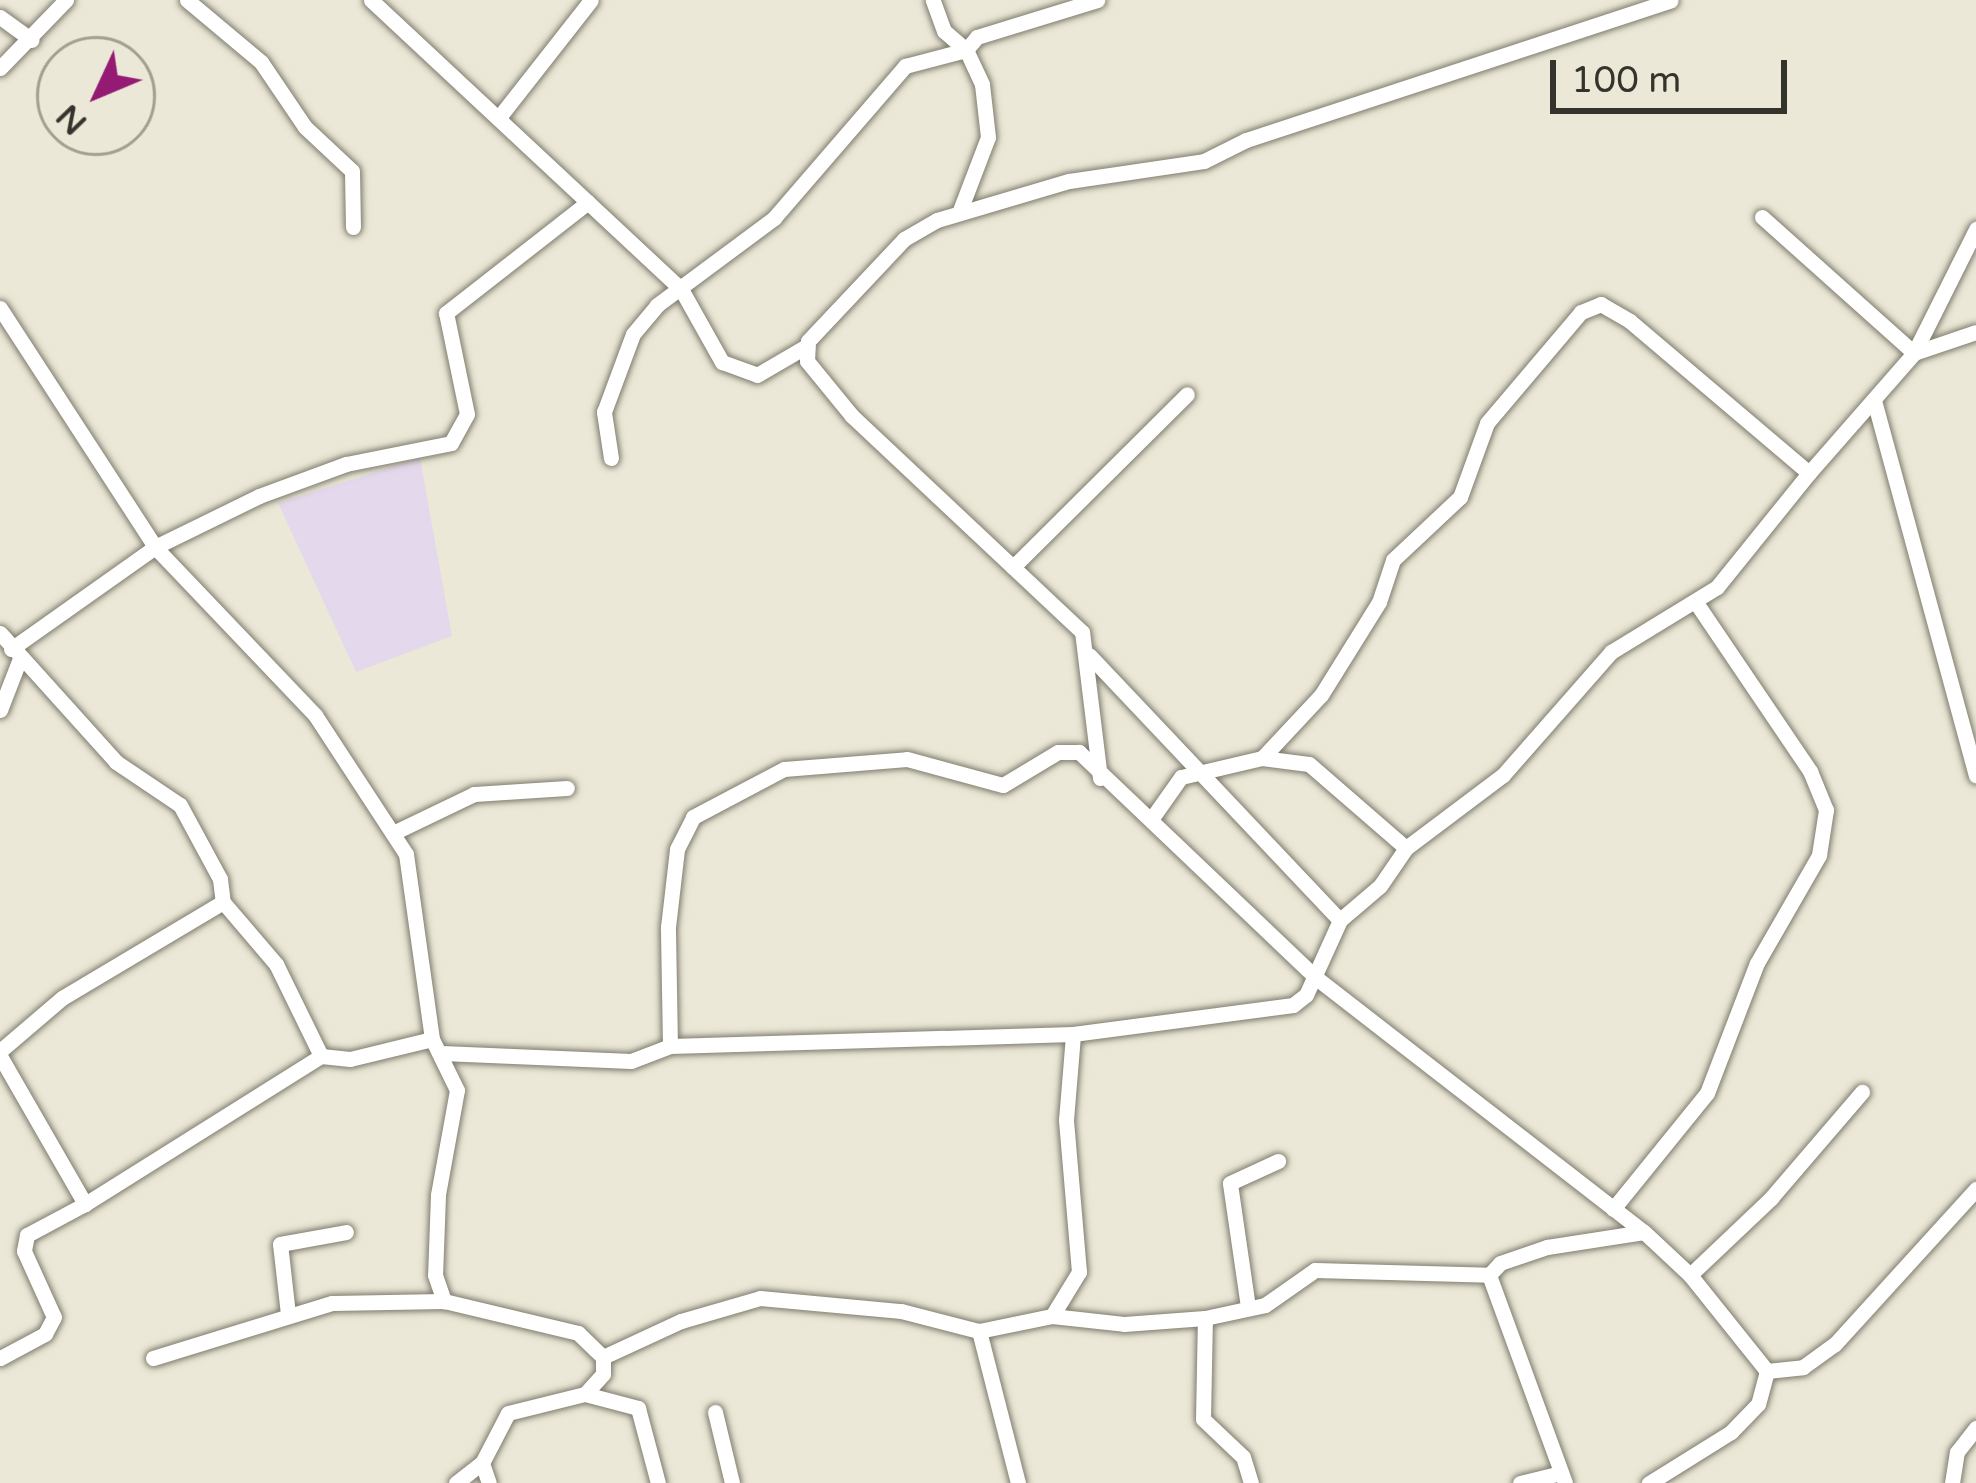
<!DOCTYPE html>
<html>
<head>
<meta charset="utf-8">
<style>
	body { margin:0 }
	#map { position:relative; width:1976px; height:1483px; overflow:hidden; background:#ebe8d7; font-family:"Varela Round",sans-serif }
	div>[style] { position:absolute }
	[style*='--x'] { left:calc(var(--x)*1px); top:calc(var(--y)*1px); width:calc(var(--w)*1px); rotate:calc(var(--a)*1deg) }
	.industrial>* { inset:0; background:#e4d8ec }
	.roads { filter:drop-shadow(0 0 3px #807c6e) drop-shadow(0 0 3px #807c6e) }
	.minor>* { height:15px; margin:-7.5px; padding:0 7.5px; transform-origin:7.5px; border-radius:7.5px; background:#fff }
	span { translate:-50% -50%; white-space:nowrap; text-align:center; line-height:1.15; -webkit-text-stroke:12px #ebe8d7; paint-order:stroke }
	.north { position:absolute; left:36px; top:36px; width:120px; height:120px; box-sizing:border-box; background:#ebe8d7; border:3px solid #a2a093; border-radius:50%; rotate:226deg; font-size:33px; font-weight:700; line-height:48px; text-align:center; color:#34332c }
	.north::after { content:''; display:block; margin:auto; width:42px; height:54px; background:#951a74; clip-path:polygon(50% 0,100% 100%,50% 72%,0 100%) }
	.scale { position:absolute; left:1550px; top:60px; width:237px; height:54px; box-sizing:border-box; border:6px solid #34332c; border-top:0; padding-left:15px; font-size:36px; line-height:42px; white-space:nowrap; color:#34332c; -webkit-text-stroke:9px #ebe8d7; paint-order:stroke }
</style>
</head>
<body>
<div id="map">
	<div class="industrial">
		<div style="clip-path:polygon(420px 458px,452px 636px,356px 672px,278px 503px)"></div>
	</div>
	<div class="roads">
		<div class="minor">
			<div style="--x:187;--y:0;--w:97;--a:40"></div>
			<div style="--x:261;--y:62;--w:78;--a:55.9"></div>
			<div style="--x:305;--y:127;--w:64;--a:43.1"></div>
			<div style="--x:352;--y:171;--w:56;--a:89"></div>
			<div style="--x:371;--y:0;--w:424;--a:43"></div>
			<div style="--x:681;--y:289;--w:84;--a:60.7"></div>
			<div style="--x:722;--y:362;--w:37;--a:20"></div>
			<div style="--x:757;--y:375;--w:56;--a:-30.3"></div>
			<div style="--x:0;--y:17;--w:39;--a:36"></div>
			<div style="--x:0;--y:68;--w:95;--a:-45.9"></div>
			<div style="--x:500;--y:116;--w:147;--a:-51.9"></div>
			<div style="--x:959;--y:213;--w:81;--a:-69.1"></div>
			<div style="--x:988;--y:137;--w:53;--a:-96.5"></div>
			<div style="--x:982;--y:84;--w:38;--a:-115"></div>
			<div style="--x:966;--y:50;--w:17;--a:-50"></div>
			<div style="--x:977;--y:37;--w:126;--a:-17.1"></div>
			<div style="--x:1762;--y:217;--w:204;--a:41.8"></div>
			<div style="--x:1914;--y:353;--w:65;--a:-18.7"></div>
			<div style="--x:0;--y:308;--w:285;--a:57"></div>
			<div style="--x:155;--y:547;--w:232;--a:46.4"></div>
			<div style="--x:315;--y:715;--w:166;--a:56.8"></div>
			<div style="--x:406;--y:854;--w:187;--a:82"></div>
			<div style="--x:432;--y:1039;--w:57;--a:63.9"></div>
			<div style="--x:457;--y:1090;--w:107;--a:100.3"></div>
			<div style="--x:438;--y:1195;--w:80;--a:92.1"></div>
			<div style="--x:435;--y:1275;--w:28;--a:71"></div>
			<div style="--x:1875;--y:404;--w:385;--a:74.8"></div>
			<div style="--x:611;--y:458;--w:47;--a:-98.7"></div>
			<div style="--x:604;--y:412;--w:83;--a:-69.6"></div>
			<div style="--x:633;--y:334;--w:38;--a:-50"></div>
			<div style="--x:657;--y:305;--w:146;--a:-36.6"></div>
			<div style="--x:774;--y:218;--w:201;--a:-49.2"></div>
			<div style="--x:905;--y:66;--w:63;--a:-14.7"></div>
			<div style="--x:966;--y:50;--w:29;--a:-139"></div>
			<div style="--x:944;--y:31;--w:33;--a:-110"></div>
			<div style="--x:1809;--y:473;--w:159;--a:-48.8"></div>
			<div style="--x:1914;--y:353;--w:139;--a:-63.4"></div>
			<div style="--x:1013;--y:567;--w:245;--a:-44.8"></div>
			<div style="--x:0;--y:633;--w:173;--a:48"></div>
			<div style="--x:116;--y:762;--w:77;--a:33.9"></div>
			<div style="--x:180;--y:805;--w:84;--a:61.6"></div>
			<div style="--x:220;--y:879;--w:23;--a:83"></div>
			<div style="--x:223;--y:902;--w:187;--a:149.2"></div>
			<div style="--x:62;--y:998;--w:82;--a:139.5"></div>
			<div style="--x:11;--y:649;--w:176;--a:-35.3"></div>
			<div style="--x:155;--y:547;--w:116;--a:-26.1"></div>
			<div style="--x:259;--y:496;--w:93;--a:-20.2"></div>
			<div style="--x:346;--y:464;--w:107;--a:-11.3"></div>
			<div style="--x:451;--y:443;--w:33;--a:-61"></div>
			<div style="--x:467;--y:414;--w:103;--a:-101.7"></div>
			<div style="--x:446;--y:313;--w:180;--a:-38"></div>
			<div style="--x:1089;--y:655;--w:365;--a:46.6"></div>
			<div style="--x:0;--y:710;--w:53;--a:-68.8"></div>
			<div style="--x:1262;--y:758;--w:47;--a:7.3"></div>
			<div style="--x:1309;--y:764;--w:128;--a:40.9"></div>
			<div style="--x:1100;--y:778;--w:147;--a:-97"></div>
			<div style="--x:1082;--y:632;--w:316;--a:-136.8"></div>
			<div style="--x:852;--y:416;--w:71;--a:-129.3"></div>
			<div style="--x:807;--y:361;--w:20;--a:-87"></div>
			<div style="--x:808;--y:341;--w:140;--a:-46.7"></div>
			<div style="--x:904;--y:239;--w:38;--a:-30"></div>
			<div style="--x:937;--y:220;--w:138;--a:-16.5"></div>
			<div style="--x:1069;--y:181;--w:136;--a:-8.4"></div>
			<div style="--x:1204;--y:161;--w:47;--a:-26.6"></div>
			<div style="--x:1246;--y:140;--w:447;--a:-18.2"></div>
			<div style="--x:393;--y:833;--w:90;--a:-25.7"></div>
			<div style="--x:474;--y:794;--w:93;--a:-3.7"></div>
			<div style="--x:223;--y:902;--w:82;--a:49.5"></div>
			<div style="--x:276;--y:964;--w:102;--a:63.9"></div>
			<div style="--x:321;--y:1056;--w:29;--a:6"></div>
			<div style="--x:350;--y:1059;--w:84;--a:-13.7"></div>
			<div style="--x:670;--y:1046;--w:119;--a:-91"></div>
			<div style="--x:668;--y:927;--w:79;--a:-83.4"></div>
			<div style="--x:677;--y:849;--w:36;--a:-63"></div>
			<div style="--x:693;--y:817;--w:103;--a:-27.8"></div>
			<div style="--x:784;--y:769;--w:123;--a:-4.6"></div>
			<div style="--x:907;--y:759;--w:99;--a:15.2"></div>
			<div style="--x:1003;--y:785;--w:64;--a:-31"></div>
			<div style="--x:1058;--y:752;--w:21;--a:0"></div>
			<div style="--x:1079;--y:752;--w:326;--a:43.6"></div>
			<div style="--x:1315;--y:977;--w:416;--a:37.8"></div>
			<div style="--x:442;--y:1053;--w:189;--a:2.4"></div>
			<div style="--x:631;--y:1061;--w:42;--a:-21"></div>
			<div style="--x:670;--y:1046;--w:403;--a:-1.7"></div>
			<div style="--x:1073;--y:1034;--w:222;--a:-7.5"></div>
			<div style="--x:1293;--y:1005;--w:16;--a:-38"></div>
			<div style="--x:1306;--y:995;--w:82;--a:-65.6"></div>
			<div style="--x:1340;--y:920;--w:52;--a:-40.4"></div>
			<div style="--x:1380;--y:886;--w:46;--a:-55.6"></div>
			<div style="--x:1406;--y:848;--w:121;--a:-37"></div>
			<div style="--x:1503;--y:775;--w:164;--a:-48.7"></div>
			<div style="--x:1611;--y:652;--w:124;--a:-31.5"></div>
			<div style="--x:1717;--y:587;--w:146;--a:-51.1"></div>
			<div style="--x:1809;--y:473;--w:235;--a:-139.7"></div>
			<div style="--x:1630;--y:321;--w:34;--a:-150"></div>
			<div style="--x:1601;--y:304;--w:22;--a:158"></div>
			<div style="--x:1581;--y:312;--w:145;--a:130.3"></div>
			<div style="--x:1487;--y:423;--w:79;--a:110"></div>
			<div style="--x:1460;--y:497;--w:92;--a:136.8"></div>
			<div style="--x:1393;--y:560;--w:44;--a:108.4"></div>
			<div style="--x:1379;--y:602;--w:110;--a:121.9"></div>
			<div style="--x:1321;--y:695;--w:86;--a:133.1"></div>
			<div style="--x:1262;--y:758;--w:83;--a:166.8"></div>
			<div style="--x:1181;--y:777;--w:50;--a:125.3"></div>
			<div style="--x:0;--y:1056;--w:171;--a:60.1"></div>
			<div style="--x:85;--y:1204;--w:66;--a:151.9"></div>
			<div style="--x:27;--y:1235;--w:16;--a:101"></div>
			<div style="--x:24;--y:1251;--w:72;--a:65.6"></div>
			<div style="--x:54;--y:1317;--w:19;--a:118"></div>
			<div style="--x:45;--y:1334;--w:51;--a:151.9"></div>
			<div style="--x:85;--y:1204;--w:279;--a:-32.1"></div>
			<div style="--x:1613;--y:1209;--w:149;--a:-51"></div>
			<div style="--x:1707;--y:1093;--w:139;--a:-69"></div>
			<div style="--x:1757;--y:963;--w:125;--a:-60.1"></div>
			<div style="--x:1819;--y:855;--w:46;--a:-81.2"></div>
			<div style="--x:1826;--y:810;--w:42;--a:-112.3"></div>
			<div style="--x:1810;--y:771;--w:205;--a:-124.1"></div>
			<div style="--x:1489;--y:1275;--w:221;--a:69.9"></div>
			<div style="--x:1690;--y:1275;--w:112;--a:-43.5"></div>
			<div style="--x:1771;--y:1198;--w:140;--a:-49.4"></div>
			<div style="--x:1248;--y:1307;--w:125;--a:-98.3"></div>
			<div style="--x:1230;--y:1183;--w:53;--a:-24.6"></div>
			<div style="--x:288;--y:1314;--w:70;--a:-96.5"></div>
			<div style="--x:280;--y:1244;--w:67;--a:-10.3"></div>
			<div style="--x:1052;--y:1316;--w:72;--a:6.3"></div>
			<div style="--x:1124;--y:1324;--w:81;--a:-4.2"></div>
			<div style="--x:979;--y:1331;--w:157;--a:75.6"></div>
			<div style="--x:603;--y:1357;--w:86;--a:-24.8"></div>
			<div style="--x:681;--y:1321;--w:82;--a:-16.2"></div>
			<div style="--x:760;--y:1298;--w:142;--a:5.3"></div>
			<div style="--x:901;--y:1311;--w:81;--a:14.4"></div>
			<div style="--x:979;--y:1331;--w:75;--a:-11.6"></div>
			<div style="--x:1052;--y:1316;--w:52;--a:-58.5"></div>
			<div style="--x:1079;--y:1272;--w:153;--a:-94.9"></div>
			<div style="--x:1066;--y:1120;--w:86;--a:-85.3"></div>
			<div style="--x:153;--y:1358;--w:187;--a:-17.1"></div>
			<div style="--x:332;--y:1303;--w:112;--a:-1"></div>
			<div style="--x:444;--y:1301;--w:138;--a:13.4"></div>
			<div style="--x:578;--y:1333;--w:35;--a:44"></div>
			<div style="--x:603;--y:1357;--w:17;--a:90"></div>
			<div style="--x:603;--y:1374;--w:27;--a:132"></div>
			<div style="--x:1767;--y:1371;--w:36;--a:-6"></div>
			<div style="--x:1803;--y:1367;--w:39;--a:-36"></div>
			<div style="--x:1835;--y:1344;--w:210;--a:-47.7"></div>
			<div style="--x:715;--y:1412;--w:73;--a:76.5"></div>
			<div style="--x:482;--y:1463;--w:21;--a:71"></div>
			<div style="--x:456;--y:1483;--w:33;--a:-38"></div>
			<div style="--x:482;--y:1463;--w:56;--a:-62.5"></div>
			<div style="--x:508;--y:1413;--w:79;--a:-13.9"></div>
			<div style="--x:585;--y:1394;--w:55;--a:14.8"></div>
			<div style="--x:638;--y:1408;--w:78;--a:75.1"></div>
			<div style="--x:1251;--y:1483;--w:27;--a:-107"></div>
			<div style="--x:1243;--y:1457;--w:55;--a:-136.5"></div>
			<div style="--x:1203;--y:1419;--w:101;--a:-88.9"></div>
			<div style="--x:1205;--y:1318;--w:61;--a:-12.2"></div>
			<div style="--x:1265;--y:1305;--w:61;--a:-35"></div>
			<div style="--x:1315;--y:1270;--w:174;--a:1.6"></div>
			<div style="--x:1489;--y:1275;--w:16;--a:-47"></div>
			<div style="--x:1500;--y:1263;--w:50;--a:-18.8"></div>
			<div style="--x:1547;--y:1247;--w:98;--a:-8.8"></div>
			<div style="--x:1644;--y:1232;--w:63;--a:43.1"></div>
			<div style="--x:1690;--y:1275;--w:123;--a:51.3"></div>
			<div style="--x:1767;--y:1371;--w:34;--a:105"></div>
			<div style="--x:1758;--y:1404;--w:39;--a:134"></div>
			<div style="--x:1731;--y:1432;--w:97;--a:148.1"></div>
			<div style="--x:1520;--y:1483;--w:42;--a:-13.7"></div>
			<div style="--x:1952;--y:1483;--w:31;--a:-81"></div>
			<div style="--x:1957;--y:1452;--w:31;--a:-52"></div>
		</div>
	</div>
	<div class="north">N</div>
	<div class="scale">100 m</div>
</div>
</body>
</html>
